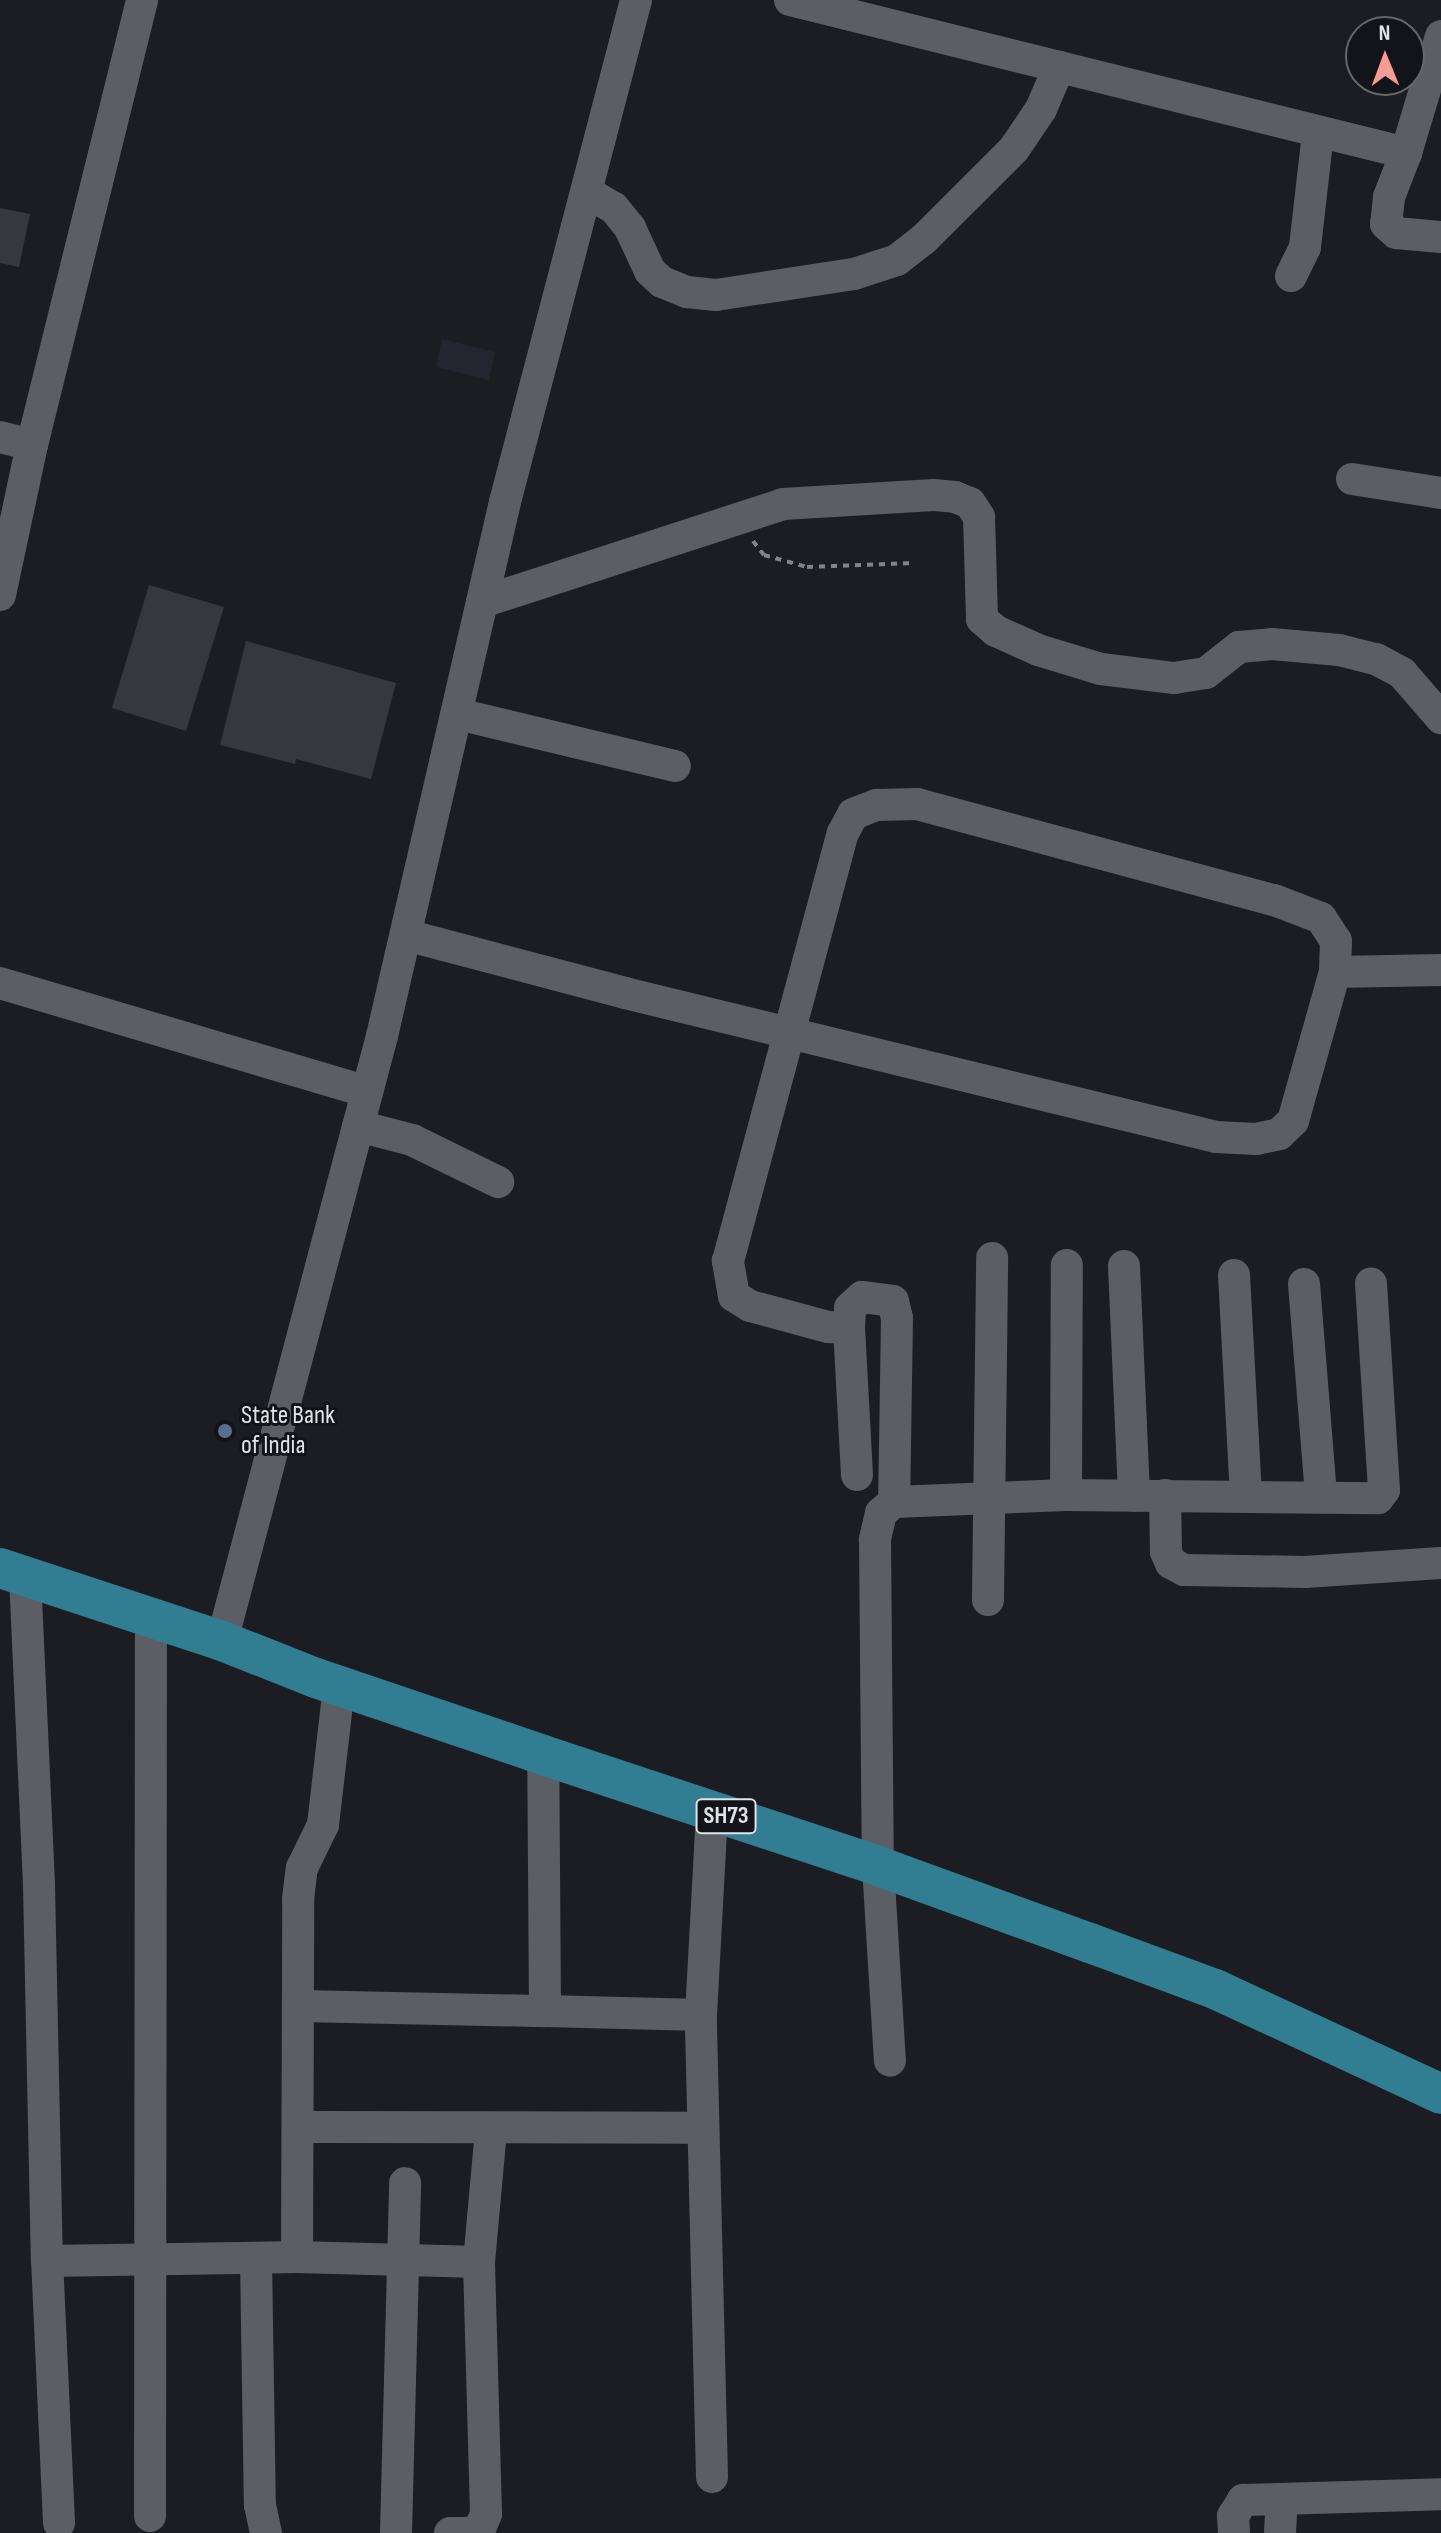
<!DOCTYPE html>
<html>
<head>
<meta charset="utf-8">
<style>
	body { margin:0 }
	#map { position:relative; width:1441px; height:2533px; overflow:hidden; background:#1c1d22; font-family:"Sofia Sans Condensed",sans-serif }
	div>[style] { position:absolute }
	[style*='--x'] { left:calc(var(--x)*1px); top:calc(var(--y)*1px); width:calc(var(--w)*1px); rotate:calc(var(--a)*1deg) }
	.built>* { inset:0; background:#232530 }
	.building>* { inset:0; background:#37383e }
	.path>* { height:4px; margin-top:-2px; transform-origin:0; background:repeating-linear-gradient(90deg,#838488 0 6px,transparent 0 12px) }
	.minor>* { height:32px; margin:-16px; padding:0 16px; transform-origin:16px; border-radius:16px; background:#5d5e64 }
	.major>* { height:40px; margin:-20px; padding:0 20px; transform-origin:20px; border-radius:20px; background:#317d92 }
	.dots>* { width:22px; height:22px; translate:-50% -50%; box-sizing:border-box; border:4px solid #131419; border-radius:50% }
	span { translate:-50% -50%; white-space:nowrap; text-align:center; line-height:1.15; -webkit-text-stroke:6px #131419; paint-order:stroke }
	.shield-label span { padding:2px 6px; background:#131419; border:2px solid; border-radius:6px; -webkit-text-stroke-width:0 }
	.shield-label { font-size:24px; color:#e2e3e6; font-weight:700 }
	.poi-label { font-size:26px; color:#e2e3e6 }
	.left { translate:0 -50%; text-align:left }
	.north { position:absolute; left:1345px; top:16px; width:80px; height:80px; box-sizing:border-box; background:#131419; border:2px solid #66676b; border-radius:50%; rotate:359deg; font-size:22px; font-weight:700; line-height:32px; text-align:center; color:#e2e3e6 }
	.north::after { content:''; display:block; margin:auto; width:28px; height:36px; background:#f59c95; clip-path:polygon(50% 0,100% 100%,50% 72%,0 100%) }
</style>
</head>
<body>
<div id="map">
	<div class="built">
		<div style="clip-path:polygon(442px 339px,495px 352px,489px 380px,436px 367px)"></div>
	</div>
	<div class="building">
		<div style="clip-path:polygon(0 208px,30px 214px,19px 267px,0 263px)"></div>
		<div style="clip-path:polygon(149px 585px,224px 607px,186px 731px,112px 708px)"></div>
		<div style="clip-path:polygon(246px 641px,396px 683px,371px 779px,296px 759px,295px 764px,220px 745px)"></div>
	</div>
	<div class="path">
		<div style="--x:753;--y:541;--w:18;--a:52"></div>
		<div style="--x:764;--y:555;--w:45;--a:15.6"></div>
		<div style="--x:807;--y:567;--w:107;--a:-2.1"></div>
	</div>
	<div class="minor">
		<div style="--x:790;--y:0;--w:635;--a:13.95"></div>
		<div style="--x:1406;--y:153;--w:122;--a:-73.3"></div>
		<div style="--x:1406;--y:153;--w:47;--a:111.1"></div>
		<div style="--x:1389;--y:197;--w:27;--a:96"></div>
		<div style="--x:1386;--y:224;--w:13;--a:42"></div>
		<div style="--x:1396;--y:233;--w:45;--a:5.1"></div>
		<div style="--x:587;--y:192;--w:31;--a:31"></div>
		<div style="--x:614;--y:208;--w:26;--a:51"></div>
		<div style="--x:630;--y:228;--w:47;--a:65.1"></div>
		<div style="--x:650;--y:271;--w:16;--a:43"></div>
		<div style="--x:662;--y:282;--w:27;--a:22"></div>
		<div style="--x:687;--y:292;--w:29;--a:6"></div>
		<div style="--x:716;--y:295;--w:140;--a:-8.7"></div>
		<div style="--x:854;--y:274;--w:45;--a:-18"></div>
		<div style="--x:897;--y:260;--w:34;--a:-38"></div>
		<div style="--x:924;--y:239;--w:127;--a:-45"></div>
		<div style="--x:1014;--y:149;--w:48;--a:-56"></div>
		<div style="--x:1041;--y:109;--w:46;--a:-66.8"></div>
		<div style="--x:1291;--y:276;--w:32;--a:-64"></div>
		<div style="--x:1305;--y:247;--w:115;--a:-83.5"></div>
		<div style="--x:0;--y:437;--w:33;--a:14"></div>
		<div style="--x:1352;--y:479;--w:90;--a:8.9"></div>
		<div style="--x:0;--y:595;--w:153;--a:-78"></div>
		<div style="--x:32;--y:445;--w:458;--a:-76.1"></div>
		<div style="--x:482;--y:602;--w:317;--a:-18"></div>
		<div style="--x:783;--y:504;--w:151;--a:-3.4"></div>
		<div style="--x:934;--y:495;--w:21;--a:5"></div>
		<div style="--x:955;--y:497;--w:16;--a:22"></div>
		<div style="--x:970;--y:503;--w:17;--a:57"></div>
		<div style="--x:979;--y:517;--w:102;--a:88.3"></div>
		<div style="--x:982;--y:619;--w:18;--a:41"></div>
		<div style="--x:996;--y:631;--w:46;--a:24.3"></div>
		<div style="--x:1038;--y:650;--w:66;--a:16.8"></div>
		<div style="--x:1101;--y:669;--w:74;--a:7"></div>
		<div style="--x:1174;--y:678;--w:32;--a:-9"></div>
		<div style="--x:1206;--y:673;--w:42;--a:-38.2"></div>
		<div style="--x:1239;--y:647;--w:33;--a:-5"></div>
		<div style="--x:1272;--y:644;--w:67;--a:5.1"></div>
		<div style="--x:1339;--y:650;--w:38;--a:14"></div>
		<div style="--x:1376;--y:659;--w:30;--a:28"></div>
		<div style="--x:1402;--y:673;--w:60;--a:49.1"></div>
		<div style="--x:458;--y:714;--w:223;--a:13.5"></div>
		<div style="--x:406;--y:935;--w:227;--a:14.8"></div>
		<div style="--x:625;--y:993;--w:608;--a:13.69"></div>
		<div style="--x:1216;--y:1137;--w:40;--a:2.9"></div>
		<div style="--x:1256;--y:1139;--w:24;--a:-12"></div>
		<div style="--x:1279;--y:1134;--w:19;--a:-43"></div>
		<div style="--x:1293;--y:1121;--w:155;--a:-74.3"></div>
		<div style="--x:0;--y:983;--w:383;--a:16.5"></div>
		<div style="--x:358;--y:1126;--w:56;--a:14.5"></div>
		<div style="--x:412;--y:1140;--w:96;--a:26"></div>
		<div style="--x:1124;--y:1266;--w:230;--a:87.5"></div>
		<div style="--x:1234;--y:1275;--w:220;--a:86.9"></div>
		<div style="--x:1304;--y:1284;--w:214;--a:85.4"></div>
		<div style="--x:849;--y:1328;--w:20;--a:-87"></div>
		<div style="--x:850;--y:1308;--w:16;--a:-43"></div>
		<div style="--x:862;--y:1297;--w:31;--a:7"></div>
		<div style="--x:893;--y:1301;--w:17;--a:77"></div>
		<div style="--x:897;--y:1318;--w:184;--a:90.9"></div>
		<div style="--x:894;--y:1502;--w:17;--a:140"></div>
		<div style="--x:881;--y:1513;--w:28;--a:103"></div>
		<div style="--x:875;--y:1540;--w:326;--a:89.5"></div>
		<div style="--x:878;--y:1866;--w:195;--a:86.5"></div>
		<div style="--x:857;--y:1475;--w:147;--a:-93.1"></div>
		<div style="--x:849;--y:1328;--w:21;--a:-177"></div>
		<div style="--x:828;--y:1327;--w:81;--a:-164.9"></div>
		<div style="--x:750;--y:1306;--w:19;--a:-148"></div>
		<div style="--x:734;--y:1296;--w:36;--a:-100"></div>
		<div style="--x:728;--y:1261;--w:443;--a:-75"></div>
		<div style="--x:843;--y:833;--w:21;--a:-62"></div>
		<div style="--x:853;--y:814;--w:26;--a:-21"></div>
		<div style="--x:877;--y:805;--w:40;--a:-1.4"></div>
		<div style="--x:917;--y:804;--w:370;--a:15.1"></div>
		<div style="--x:1274;--y:900;--w:50;--a:21"></div>
		<div style="--x:1321;--y:918;--w:27;--a:57"></div>
		<div style="--x:1336;--y:941;--w:31;--a:92"></div>
		<div style="--x:1335;--y:972;--w:106;--a:-1.1"></div>
		<div style="--x:1066;--y:1495;--w:230;--a:-89.8"></div>
		<div style="--x:1165;--y:1495;--w:57;--a:89"></div>
		<div style="--x:1166;--y:1552;--w:12;--a:66"></div>
		<div style="--x:1171;--y:1563;--w:15;--a:28"></div>
		<div style="--x:1184;--y:1570;--w:121;--a:0.9"></div>
		<div style="--x:1305;--y:1572;--w:136;--a:-3.8"></div>
		<div style="--x:894;--y:1502;--w:172;--a:-2.3"></div>
		<div style="--x:1066;--y:1495;--w:312;--a:0.6"></div>
		<div style="--x:1378;--y:1498;--w:10;--a:-53"></div>
		<div style="--x:1384;--y:1490;--w:207;--a:-93.6"></div>
		<div style="--x:25;--y:1576;--w:309;--a:87.4"></div>
		<div style="--x:39;--y:1885;--w:376;--a:88.8"></div>
		<div style="--x:988;--y:1600;--w:342;--a:-89.3"></div>
		<div style="--x:222;--y:1641;--w:626;--a:-75.19"></div>
		<div style="--x:382;--y:1036;--w:548;--a:-77.03"></div>
		<div style="--x:505;--y:502;--w:519;--a:-75.37"></div>
		<div style="--x:300;--y:2006;--w:245;--a:1.2"></div>
		<div style="--x:545;--y:2011;--w:256;--a:-90.4"></div>
		<div style="--x:545;--y:2011;--w:156;--a:1.5"></div>
		<div style="--x:299;--y:2127;--w:403;--a:0.1"></div>
		<div style="--x:297;--y:2257;--w:358;--a:-89.8"></div>
		<div style="--x:298;--y:1899;--w:31;--a:-83"></div>
		<div style="--x:302;--y:1868;--w:48;--a:-64"></div>
		<div style="--x:323;--y:1825;--w:140;--a:-83.4"></div>
		<div style="--x:256;--y:2259;--w:246;--a:89.1"></div>
		<div style="--x:260;--y:2505;--w:29;--a:78"></div>
		<div style="--x:712;--y:2477;--w:462;--a:-91.4"></div>
		<div style="--x:701;--y:2015;--w:204;--a:-86.9"></div>
		<div style="--x:150;--y:2516;--w:898;--a:-89.94"></div>
		<div style="--x:59;--y:2523;--w:262;--a:-92.6"></div>
		<div style="--x:47;--y:2261;--w:250;--a:-0.9"></div>
		<div style="--x:297;--y:2257;--w:182;--a:1.6"></div>
		<div style="--x:479;--y:2262;--w:134;--a:-84.8"></div>
		<div style="--x:396;--y:2533;--w:350;--a:-88.5"></div>
		<div style="--x:450;--y:2533;--w:22;--a:0"></div>
		<div style="--x:472;--y:2533;--w:11;--a:-38"></div>
		<div style="--x:481;--y:2526;--w:13;--a:-67"></div>
		<div style="--x:486;--y:2514;--w:252;--a:-91.6"></div>
		<div style="--x:1234;--y:2533;--w:17;--a:-93"></div>
		<div style="--x:1233;--y:2516;--w:19;--a:-58"></div>
		<div style="--x:1243;--y:2500;--w:198;--a:-1.7"></div>
		<div style="--x:1280;--y:2533;--w:34;--a:-87"></div>
	</div>
	<div class="major">
		<div style="--x:0;--y:1568;--w:234;--a:18.2"></div>
		<div style="--x:222;--y:1641;--w:101;--a:21.5"></div>
		<div style="--x:316;--y:1678;--w:240;--a:18.7"></div>
		<div style="--x:543;--y:1755;--w:353;--a:18.3"></div>
		<div style="--x:878;--y:1866;--w:226;--a:20"></div>
		<div style="--x:1090;--y:1943;--w:133;--a:20.2"></div>
		<div style="--x:1215;--y:1989;--w:249;--a:24.9"></div>
	</div>
	<div class="dots">
		<div style="left:225px;top:1431px;background:#5c6f8a"></div>
	</div>
	<div class="shield-label">
		<span style="left:726px;top:1816px">SH73</span>
	</div>
	<div class="poi-label">
		<span class="left" style="left:241px;top:1431px">State Bank<br>of India</span>
	</div>
	<div class="north">N</div>
</div>
</body>
</html>
